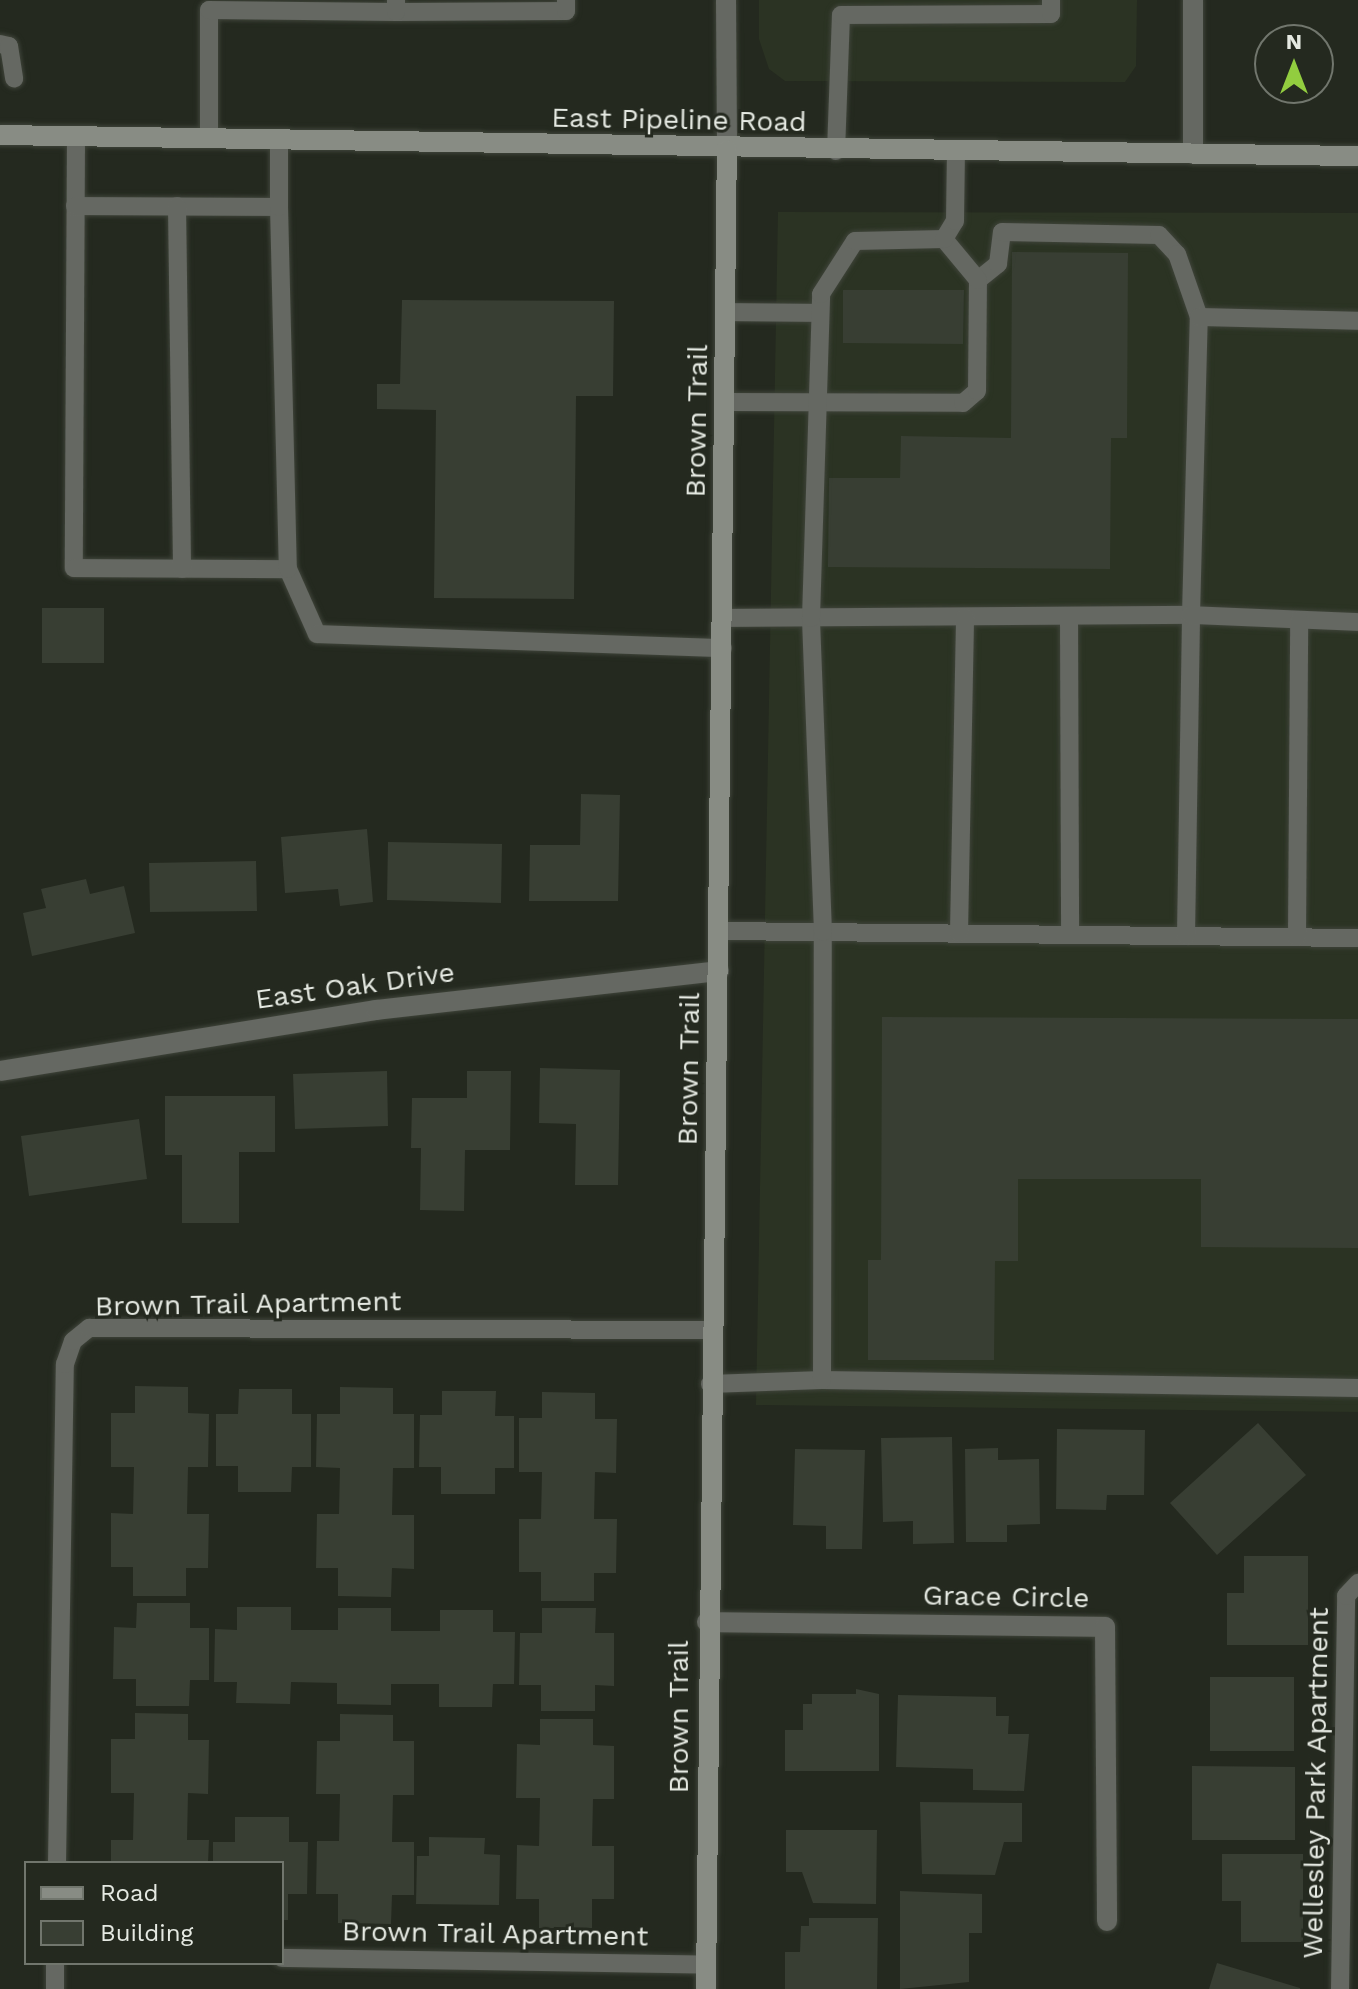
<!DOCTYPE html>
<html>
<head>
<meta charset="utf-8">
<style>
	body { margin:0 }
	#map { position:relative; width:1358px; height:1989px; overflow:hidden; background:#24291f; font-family:"Work Sans",sans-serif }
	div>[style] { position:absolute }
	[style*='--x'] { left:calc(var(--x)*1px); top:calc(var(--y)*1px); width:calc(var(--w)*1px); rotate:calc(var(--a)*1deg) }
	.built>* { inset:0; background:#2b3323 }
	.building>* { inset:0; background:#383e33 }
	.roads { filter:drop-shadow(0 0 2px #3f443a) drop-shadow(0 0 2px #3f443a) }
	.service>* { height:18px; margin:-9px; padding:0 9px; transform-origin:9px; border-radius:9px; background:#656862 }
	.minor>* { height:20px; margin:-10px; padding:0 10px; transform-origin:10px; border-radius:10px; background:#656862 }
	.tertiary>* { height:20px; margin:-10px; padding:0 10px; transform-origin:10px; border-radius:10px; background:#656862 }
	.secondary>* { height:20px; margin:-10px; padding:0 10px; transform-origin:10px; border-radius:10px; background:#888c84 }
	span { translate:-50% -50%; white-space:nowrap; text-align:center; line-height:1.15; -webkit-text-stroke:6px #24291f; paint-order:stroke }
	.street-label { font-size:28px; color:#e5e9e2 }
	.legend { position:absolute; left:24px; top:1861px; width:260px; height:104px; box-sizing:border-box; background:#24291f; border:2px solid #71766d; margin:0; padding:10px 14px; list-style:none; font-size:24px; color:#e5e9e2 }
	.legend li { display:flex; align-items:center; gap:16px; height:40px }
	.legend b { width:40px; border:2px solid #71766d }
	.north { position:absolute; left:1254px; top:24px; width:80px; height:80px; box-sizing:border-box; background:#24291f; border:2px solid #71766d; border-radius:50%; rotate:0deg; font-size:22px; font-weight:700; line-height:32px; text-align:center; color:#e5e9e2 }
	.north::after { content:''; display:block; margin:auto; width:28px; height:36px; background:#92cd3f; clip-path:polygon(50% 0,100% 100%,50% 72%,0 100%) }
</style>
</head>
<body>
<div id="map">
	<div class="built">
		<div style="clip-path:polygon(759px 0,1137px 0,1136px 66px,1125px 82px,785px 81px,769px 69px,759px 39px)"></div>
		<div style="clip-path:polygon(778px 212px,1358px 213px,1358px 1412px,756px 1405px)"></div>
	</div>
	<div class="building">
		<div style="clip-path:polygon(1012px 252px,1128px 253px,1127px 438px,1111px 438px,1110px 569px,828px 567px,829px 478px,900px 478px,901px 436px,1011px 438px)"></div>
		<div style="clip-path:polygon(843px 290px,964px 290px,963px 344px,843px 343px)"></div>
		<div style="clip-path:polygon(402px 300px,614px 301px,613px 396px,576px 396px,574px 599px,434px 598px,436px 410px,377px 409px,377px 384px,400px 384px)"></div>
		<div style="clip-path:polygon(42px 608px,104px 608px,104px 663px,42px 663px)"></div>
		<div style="clip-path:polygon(581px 794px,620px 795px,618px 901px,529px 901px,530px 845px,580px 845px)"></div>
		<div style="clip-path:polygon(367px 829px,373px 902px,340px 906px,338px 889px,285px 893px,281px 837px)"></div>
		<div style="clip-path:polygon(388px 842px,502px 844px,501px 903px,387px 900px)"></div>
		<div style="clip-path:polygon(256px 861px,257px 911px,150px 912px,149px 863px)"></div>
		<div style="clip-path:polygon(86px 879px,90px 894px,124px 886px,135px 933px,32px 956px,23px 913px,46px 908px,41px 889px)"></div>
		<div style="clip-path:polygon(882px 1017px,1358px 1019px,1358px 1248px,1201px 1247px,1201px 1179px,1018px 1179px,1018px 1261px,995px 1261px,994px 1360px,868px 1360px,868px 1260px,881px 1260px)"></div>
		<div style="clip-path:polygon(540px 1068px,620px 1070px,618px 1185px,575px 1185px,576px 1124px,539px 1123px)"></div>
		<div style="clip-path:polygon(387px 1071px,388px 1126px,295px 1129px,293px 1074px)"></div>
		<div style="clip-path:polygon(467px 1071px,511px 1071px,510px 1150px,465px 1150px,464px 1211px,420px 1210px,421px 1148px,411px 1148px,412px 1098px,467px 1098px)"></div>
		<div style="clip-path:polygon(165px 1096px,275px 1096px,275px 1152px,239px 1152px,239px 1223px,182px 1223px,182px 1155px,165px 1155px)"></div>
		<div style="clip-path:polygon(139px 1119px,147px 1179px,29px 1196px,21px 1136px)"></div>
		<div style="clip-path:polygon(135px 1386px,188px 1387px,188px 1413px,209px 1414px,208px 1467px,188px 1467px,187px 1514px,209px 1514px,208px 1568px,186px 1568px,186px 1596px,133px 1596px,133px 1567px,111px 1567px,111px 1513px,133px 1514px,134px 1467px,111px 1467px,111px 1413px,135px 1413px)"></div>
		<div style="clip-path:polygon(340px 1387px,393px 1388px,393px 1414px,414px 1414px,414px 1468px,393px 1468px,392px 1515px,414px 1515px,414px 1569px,392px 1568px,391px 1597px,338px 1596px,338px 1568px,316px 1568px,317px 1514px,339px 1514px,340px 1468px,316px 1467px,317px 1414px,340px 1414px)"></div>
		<div style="clip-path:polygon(239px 1389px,292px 1389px,292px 1414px,311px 1414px,311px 1467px,292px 1467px,291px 1492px,238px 1492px,238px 1466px,216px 1466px,216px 1414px,238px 1414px)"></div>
		<div style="clip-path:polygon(442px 1391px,496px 1391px,495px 1416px,514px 1416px,514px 1468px,495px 1468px,495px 1494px,441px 1494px,441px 1467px,419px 1467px,420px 1415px,442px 1415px)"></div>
		<div style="clip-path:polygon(542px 1392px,595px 1393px,595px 1419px,617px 1419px,616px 1473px,595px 1472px,594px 1519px,617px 1519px,616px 1573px,594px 1573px,594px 1601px,541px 1601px,541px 1572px,519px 1572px,519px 1519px,541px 1519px,542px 1472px,519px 1472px,519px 1418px,542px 1418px)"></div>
		<div style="clip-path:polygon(1258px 1423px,1306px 1475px,1217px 1555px,1170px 1503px)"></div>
		<div style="clip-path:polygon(1057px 1429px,1145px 1430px,1144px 1495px,1107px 1495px,1106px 1510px,1056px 1509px)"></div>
		<div style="clip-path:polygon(952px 1437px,954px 1543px,913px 1544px,913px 1521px,883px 1522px,881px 1438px)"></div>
		<div style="clip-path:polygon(998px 1448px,998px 1460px,1039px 1459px,1040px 1524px,1007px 1525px,1007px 1542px,966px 1542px,965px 1449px)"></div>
		<div style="clip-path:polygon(795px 1449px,865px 1450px,862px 1549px,826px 1549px,826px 1526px,793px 1525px)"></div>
		<div style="clip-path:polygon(1244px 1556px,1308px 1556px,1308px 1645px,1227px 1645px,1227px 1593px,1244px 1593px)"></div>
		<div style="clip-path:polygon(137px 1603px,190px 1603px,190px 1628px,209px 1628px,209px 1680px,190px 1680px,189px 1706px,136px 1706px,136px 1679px,113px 1679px,114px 1627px,136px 1628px)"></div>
		<div style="clip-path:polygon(237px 1607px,291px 1607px,291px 1630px,338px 1630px,338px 1608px,391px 1608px,391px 1631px,440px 1631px,440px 1610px,493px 1610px,493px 1632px,515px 1632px,514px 1684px,493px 1684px,492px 1707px,439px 1707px,439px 1684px,391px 1684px,391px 1705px,337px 1704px,337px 1683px,291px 1682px,290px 1704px,236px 1703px,237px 1682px,214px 1682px,215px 1629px,237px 1630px)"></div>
		<div style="clip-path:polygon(542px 1608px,596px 1608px,595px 1633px,614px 1633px,614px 1686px,595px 1685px,595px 1711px,541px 1711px,541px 1685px,519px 1685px,520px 1633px,542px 1633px)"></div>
		<div style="clip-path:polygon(1210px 1677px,1294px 1677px,1294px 1751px,1210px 1751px)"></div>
		<div style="clip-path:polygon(856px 1689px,879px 1694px,879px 1771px,785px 1771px,785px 1730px,803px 1730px,803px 1704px,812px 1704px,812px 1694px,856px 1694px)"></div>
		<div style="clip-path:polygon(898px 1695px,996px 1697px,996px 1716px,1009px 1716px,1008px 1734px,1029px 1734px,1024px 1791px,973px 1790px,973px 1769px,896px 1767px)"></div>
		<div style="clip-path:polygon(135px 1713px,188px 1714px,188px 1740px,209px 1740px,208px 1794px,188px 1793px,187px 1840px,209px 1840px,208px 1863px,111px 1863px,111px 1840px,133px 1840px,134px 1793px,111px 1793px,111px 1739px,135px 1739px)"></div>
		<div style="clip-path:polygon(340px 1714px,393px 1715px,393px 1741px,414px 1741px,414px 1795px,393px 1795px,392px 1842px,414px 1842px,414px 1895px,392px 1895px,391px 1924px,338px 1923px,338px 1894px,316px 1894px,317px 1841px,339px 1841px,340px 1794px,316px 1794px,317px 1741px,340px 1741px)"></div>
		<div style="clip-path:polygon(540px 1719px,593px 1719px,593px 1745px,614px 1746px,614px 1799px,593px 1799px,592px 1846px,614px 1846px,614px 1899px,592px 1899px,592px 1928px,539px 1928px,539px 1899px,516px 1899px,517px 1845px,539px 1846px,540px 1798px,516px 1798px,517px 1744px,540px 1745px)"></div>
		<div style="clip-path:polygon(1192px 1766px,1295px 1767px,1295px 1840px,1192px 1840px)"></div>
		<div style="clip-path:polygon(920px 1802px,1022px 1803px,1022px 1842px,1004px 1842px,995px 1875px,922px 1874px)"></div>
		<div style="clip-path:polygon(235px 1817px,289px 1817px,289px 1842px,308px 1842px,307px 1894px,288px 1894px,288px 1920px,282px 1920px,282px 1863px,213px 1863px,213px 1842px,235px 1842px)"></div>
		<div style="clip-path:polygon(786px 1830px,877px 1830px,876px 1904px,813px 1903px,802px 1872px,786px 1872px)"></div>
		<div style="clip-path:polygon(429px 1837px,485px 1838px,484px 1854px,500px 1855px,499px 1905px,416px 1904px,417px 1856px,429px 1856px)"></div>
		<div style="clip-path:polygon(1222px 1854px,1303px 1854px,1303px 1942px,1241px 1942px,1241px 1901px,1222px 1901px)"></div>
		<div style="clip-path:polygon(900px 1891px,982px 1894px,982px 1933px,969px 1933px,969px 1982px,900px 1989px)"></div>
		<div style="clip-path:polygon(809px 1918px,878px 1918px,877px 1989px,785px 1989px,785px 1952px,800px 1952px,801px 1926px,809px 1926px)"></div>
		<div style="clip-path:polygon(1217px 1963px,1300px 1988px,1300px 1989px,1209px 1989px)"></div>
	</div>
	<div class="roads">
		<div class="service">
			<div style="--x:396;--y:12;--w:170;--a:-0.3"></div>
			<div style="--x:566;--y:11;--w:11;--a:-90"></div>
			<div style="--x:0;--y:44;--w:9;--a:13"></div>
			<div style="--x:9;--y:46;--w:33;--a:81"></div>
			<div style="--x:209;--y:135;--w:125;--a:-90"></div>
			<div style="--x:209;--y:10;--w:187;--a:0.6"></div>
			<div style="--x:396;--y:12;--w:12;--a:-90"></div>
			<div style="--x:76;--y:136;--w:432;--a:90.3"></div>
			<div style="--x:74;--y:568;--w:214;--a:0.3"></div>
			<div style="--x:288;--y:569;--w:71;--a:66"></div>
			<div style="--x:317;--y:634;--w:406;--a:2"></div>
			<div style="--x:836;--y:151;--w:136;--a:-87.9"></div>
			<div style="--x:841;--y:15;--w:210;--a:-0.3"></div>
			<div style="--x:1051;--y:14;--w:14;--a:-90"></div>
			<div style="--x:75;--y:206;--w:204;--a:0.3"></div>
			<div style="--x:279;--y:207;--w:362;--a:88.6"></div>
			<div style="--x:177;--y:206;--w:363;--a:89.2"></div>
			<div style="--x:279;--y:207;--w:67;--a:-90"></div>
			<div style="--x:978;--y:280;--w:26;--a:-39"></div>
			<div style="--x:998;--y:264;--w:32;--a:-83"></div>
			<div style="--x:1002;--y:232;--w:157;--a:1.1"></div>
			<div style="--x:1159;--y:235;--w:26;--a:47"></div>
			<div style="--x:1177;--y:254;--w:67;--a:70.8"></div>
			<div style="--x:726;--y:312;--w:94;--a:0.6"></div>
			<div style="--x:725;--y:402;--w:238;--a:0.2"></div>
			<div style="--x:963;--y:403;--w:18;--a:-41"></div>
			<div style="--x:977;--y:391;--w:111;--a:-89.5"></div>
			<div style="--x:978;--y:280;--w:53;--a:-129.7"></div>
			<div style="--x:1069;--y:616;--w:319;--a:89.8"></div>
			<div style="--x:723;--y:618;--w:468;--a:-0.4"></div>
			<div style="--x:1191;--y:615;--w:298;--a:-88.5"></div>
			<div style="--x:1199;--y:317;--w:159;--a:1.4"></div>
			<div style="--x:720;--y:931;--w:638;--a:0.63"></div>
			<div style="--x:959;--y:933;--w:316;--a:-88.9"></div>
			<div style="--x:1186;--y:936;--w:321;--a:-89.1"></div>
			<div style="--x:1191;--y:615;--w:167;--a:2.4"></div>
			<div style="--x:1297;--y:937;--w:317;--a:-89.6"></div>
			<div style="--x:822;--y:1380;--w:536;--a:0.86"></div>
			<div style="--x:710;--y:1384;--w:112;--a:-2"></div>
			<div style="--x:822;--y:1380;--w:448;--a:-89.9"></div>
			<div style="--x:823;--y:932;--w:314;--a:-92.2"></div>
			<div style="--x:811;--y:618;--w:324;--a:-88.2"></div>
			<div style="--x:821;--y:294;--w:63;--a:-57.3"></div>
			<div style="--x:855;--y:241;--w:89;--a:-1.3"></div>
			<div style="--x:944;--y:239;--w:21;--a:-59"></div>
			<div style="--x:955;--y:221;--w:70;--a:-89.2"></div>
			<div style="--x:57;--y:1863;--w:499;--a:-89.1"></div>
			<div style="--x:65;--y:1364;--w:24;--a:-71"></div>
			<div style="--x:73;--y:1341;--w:21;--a:-39"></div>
			<div style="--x:89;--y:1328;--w:622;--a:0.18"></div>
			<div style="--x:282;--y:1958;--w:424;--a:0.9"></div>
			<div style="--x:55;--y:1989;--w:26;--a:-90"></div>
			<div style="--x:1340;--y:1989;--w:393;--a:-89.1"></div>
			<div style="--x:1346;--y:1596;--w:18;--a:-47"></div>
		</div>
		<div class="minor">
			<div style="--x:726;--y:0;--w:150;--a:89.6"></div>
			<div style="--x:0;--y:1071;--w:381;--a:-9.2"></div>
			<div style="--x:376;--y:1010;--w:345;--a:-6.5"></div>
			<div style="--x:707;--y:1622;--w:398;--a:0.7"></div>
			<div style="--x:1105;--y:1627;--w:294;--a:89.6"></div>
		</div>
		<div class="tertiary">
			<div style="--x:1193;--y:154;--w:154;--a:-90"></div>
		</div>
		<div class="secondary">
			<div style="--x:0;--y:135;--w:1358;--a:0.89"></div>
			<div style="--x:706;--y:1989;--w:1839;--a:-89.35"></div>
		</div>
	</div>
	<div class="street-label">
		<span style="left:679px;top:120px;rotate:1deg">East Pipeline Road</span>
		<span style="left:697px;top:421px;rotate:-89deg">Brown Trail</span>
		<span style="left:355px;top:986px;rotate:-8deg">East Oak Drive</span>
		<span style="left:689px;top:1069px;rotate:-89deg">Brown Trail</span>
		<span style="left:248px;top:1304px;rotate:-1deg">Brown Trail Apartment</span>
		<span style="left:1006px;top:1597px;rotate:1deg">Grace Circle</span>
		<span style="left:679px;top:1717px;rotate:-90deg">Brown Trail</span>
		<span style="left:1316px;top:1783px;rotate:-89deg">Wellesley Park Apartment</span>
		<span style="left:495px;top:1934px;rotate:1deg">Brown Trail Apartment</span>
	</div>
	<ul class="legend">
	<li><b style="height:10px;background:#888c84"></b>Road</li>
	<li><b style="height:22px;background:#383e33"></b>Building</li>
	</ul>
	<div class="north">N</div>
</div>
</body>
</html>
